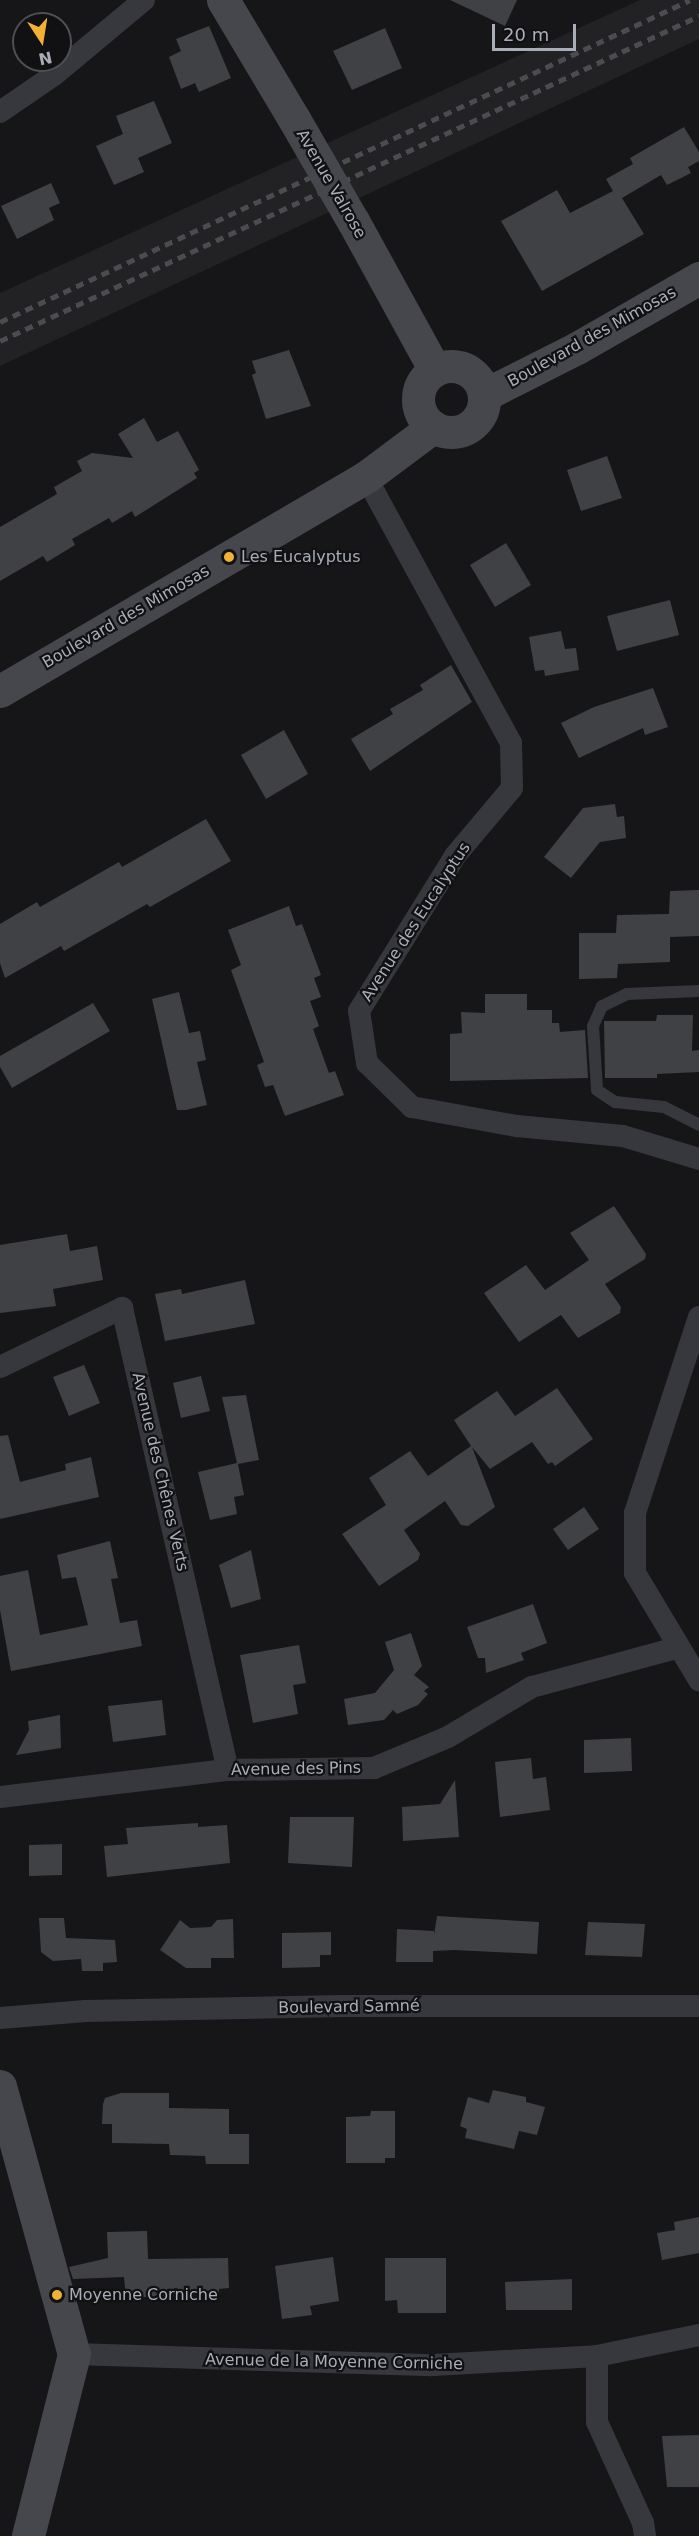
<!DOCTYPE html>
<html>
<head>
<meta charset="utf-8">
<style>
	body { margin:0 }
	#map { position:relative; width:699px; height:2536px; overflow:hidden; background:#161618; font-family:"DejaVu Sans",sans-serif }
	div>[style] { position:absolute }
	[style*='--x'] { left:calc(var(--x)*1px); top:calc(var(--y)*1px); width:calc(var(--w)*1px); rotate:calc(var(--a)*1deg) }
	.built>* { inset:0; background:#222225 }
	.building>* { inset:0; background:#404145 }
	.lane>* { height:12px; margin:-6px; padding:0 6px; transform-origin:6px; border-radius:6px; background:#37383d }
	.street>* { height:22px; margin:-11px; padding:0 11px; transform-origin:11px; border-radius:11px; background:#37383d }
	.secondary>* { height:33px; margin:-16.5px; padding:0 16.5px; transform-origin:16.5px; border-radius:16.5px; background:#45474d }
	.secondary>.ring { margin:-16.5px; padding:0; box-sizing:content-box; background:none; border:33px solid #45474d; border-radius:50% }
	.rail>* { height:4.5px; margin-top:-2.25px; transform-origin:0; background:repeating-linear-gradient(90deg,#4a4c52 0 8px,transparent 0 14px) }
	.secondary-bridge>* { height:33px; margin:-16.5px; padding:0 16.5px; transform-origin:16.5px; border-radius:16.5px; background:#45474d }
	.dots>* { width:16px; height:16px; translate:-50% -50%; box-sizing:border-box; border:3px solid #111113; border-radius:50% }
	span { translate:-50% -50%; white-space:nowrap; text-align:center; line-height:1.15; -webkit-text-stroke:4.5px #111113; paint-order:stroke }
	.street-label { font-size:16px; color:#a8adb8 }
	.poi-label { font-size:16px; color:#a8adb8 }
	.left { translate:0 -50%; text-align:left }
	.north { position:absolute; left:12px; top:12px; width:60px; height:60px; box-sizing:border-box; background:#111113; border:2px solid #4d4f55; border-radius:50%; rotate:168deg; font-size:16px; font-weight:700; line-height:24px; text-align:center; color:#a8adb8 }
	.north::after { content:''; display:block; margin:auto; width:21px; height:27px; background:#f2b134; clip-path:polygon(50% 0,100% 100%,50% 72%,0 100%) }
	.scale { position:absolute; left:492px; top:24px; width:84px; height:27px; box-sizing:border-box; border:3px solid #a8adb8; border-top:0; padding-left:8px; font-size:18px; line-height:21px; white-space:nowrap; color:#a8adb8; -webkit-text-stroke:4px #111113; paint-order:stroke }
</style>
</head>
<body>
<div id="map">
	<div class="built">
		<div style="clip-path:polygon(640px 0,699px 0,699px 39px,0 366px,0 293px)"></div>
	</div>
	<div class="building">
		<div style="clip-path:polygon(450px 0,517px 0,505px 26px)"></div>
		<div style="clip-path:polygon(209px 26px,231px 78px,199px 92px,195px 83px,181px 89px,169px 57px,181px 51px,176px 39px)"></div>
		<div style="clip-path:polygon(385px 28px,402px 68px,352px 90px,333px 51px)"></div>
		<div style="clip-path:polygon(154px 101px,172px 143px,138px 158px,144px 172px,114px 185px,96px 146px,123px 134px,116px 116px)"></div>
		<div style="clip-path:polygon(684px 127px,699px 152px,699px 161px,688px 167px,691px 173px,667px 185px,661px 175px,622px 198px,644px 234px,542px 291px,501px 221px,557px 190px,570px 213px,613px 191px,606px 179px,633px 164px,630px 158px)"></div>
		<div style="clip-path:polygon(51px 183px,60px 203px,49px 208px,54px 220px,17px 239px,1px 206px)"></div>
		<div style="clip-path:polygon(289px 350px,311px 406px,266px 419px,252px 375px,256px 373px,252px 361px)"></div>
		<div style="clip-path:polygon(144px 418px,157px 442px,178px 431px,199px 470px,194px 473px,197px 478px,135px 517px,132px 511px,112px 523px,109px 518px,72px 539px,75px 545px,47px 562px,43px 556px,0 581px,0 527px,57px 494px,54px 487px,82px 471px,77px 461px,92px 453px,133px 458px,118px 434px)"></div>
		<div style="clip-path:polygon(607px 456px,622px 498px,581px 511px,567px 470px)"></div>
		<div style="clip-path:polygon(506px 543px,531px 585px,495px 607px,470px 565px)"></div>
		<div style="clip-path:polygon(670px 600px,679px 635px,617px 651px,607px 616px)"></div>
		<div style="clip-path:polygon(561px 631px,565px 649px,576px 648px,579px 670px,545px 676px,544px 670px,535px 671px,529px 637px)"></div>
		<div style="clip-path:polygon(451px 665px,472px 702px,370px 771px,351px 739px,393px 714px,390px 709px,423px 690px,420px 685px)"></div>
		<div style="clip-path:polygon(653px 688px,668px 727px,645px 735px,643px 728px,579px 758px,561px 723px,594px 707px)"></div>
		<div style="clip-path:polygon(284px 730px,308px 774px,266px 799px,241px 755px)"></div>
		<div style="clip-path:polygon(615px 804px,617px 817px,624px 816px,626px 838px,600px 842px,571px 878px,544px 857px,583px 808px)"></div>
		<div style="clip-path:polygon(206px 819px,231px 861px,150px 907px,147px 904px,64px 951px,61px 946px,5px 978px,0 963px,0 924px,37px 902px,40px 907px,119px 862px,122px 867px)"></div>
		<div style="clip-path:polygon(699px 890px,699px 936px,670px 937px,670px 962px,618px 964px,617px 978px,579px 979px,579px 933px,616px 933px,617px 915px,669px 914px,670px 891px)"></div>
		<div style="clip-path:polygon(289px 906px,296px 926px,302px 924px,321px 975px,314px 978px,321px 997px,310px 1001px,319px 1026px,313px 1029px,329px 1073px,335px 1071px,344px 1095px,285px 1116px,273px 1085px,265px 1087px,257px 1065px,264px 1062px,231px 970px,241px 965px,228px 930px)"></div>
		<div style="clip-path:polygon(179px 992px,189px 1033px,200px 1031px,206px 1060px,197px 1062px,207px 1105px,186px 1110px,177px 1110px,152px 999px)"></div>
		<div style="clip-path:polygon(485px 994px,527px 994px,527px 1010px,552px 1010px,552px 1023px,559px 1023px,560px 1032px,585px 1030px,588px 1078px,450px 1081px,450px 1034px,462px 1033px,461px 1012px,485px 1013px)"></div>
		<div style="clip-path:polygon(93px 1003px,110px 1031px,12px 1088px,0 1067px,0 1056px)"></div>
		<div style="clip-path:polygon(657px 1015px,693px 1015px,692px 1051px,699px 1050px,699px 1072px,657px 1074px,657px 1078px,605px 1078px,604px 1021px,656px 1021px)"></div>
		<div style="clip-path:polygon(614px 1206px,646px 1254px,645px 1259px,605px 1284px,621px 1307px,620px 1313px,578px 1338px,561px 1315px,519px 1342px,484px 1293px,526px 1265px,545px 1290px,589px 1260px,570px 1233px)"></div>
		<div style="clip-path:polygon(67px 1234px,70px 1251px,97px 1246px,103px 1280px,53px 1289px,56px 1306px,0 1313px,0 1245px)"></div>
		<div style="clip-path:polygon(245px 1280px,255px 1324px,165px 1341px,155px 1294px,181px 1289px,182px 1294px)"></div>
		<div style="clip-path:polygon(84px 1365px,100px 1403px,69px 1416px,53px 1377px)"></div>
		<div style="clip-path:polygon(201px 1376px,210px 1411px,181px 1418px,173px 1383px)"></div>
		<div style="clip-path:polygon(557px 1388px,593px 1439px,555px 1466px,552px 1462px,548px 1464px,532px 1442px,490px 1469px,472px 1447px,495px 1507px,468px 1526px,461px 1525px,445px 1501px,404px 1530px,420px 1554px,418px 1560px,379px 1586px,342px 1534px,386px 1505px,369px 1478px,410px 1451px,428px 1476px,471px 1446px,454px 1420px,497px 1391px,515px 1416px)"></div>
		<div style="clip-path:polygon(246px 1395px,259px 1460px,238px 1464px,244px 1495px,234px 1497px,237px 1514px,210px 1520px,198px 1472px,237px 1463px,222px 1397px)"></div>
		<div style="clip-path:polygon(8px 1435px,20px 1482px,66px 1470px,65px 1464px,91px 1457px,99px 1497px,0 1519px,0 1436px)"></div>
		<div style="clip-path:polygon(584px 1507px,599px 1529px,568px 1550px,553px 1529px)"></div>
		<div style="clip-path:polygon(110px 1541px,118px 1578px,111px 1579px,120px 1623px,137px 1620px,142px 1646px,11px 1671px,0 1610px,0 1576px,28px 1570px,40px 1635px,88px 1625px,76px 1577px,62px 1579px,57px 1555px)"></div>
		<div style="clip-path:polygon(251px 1550px,261px 1599px,231px 1608px,219px 1565px)"></div>
		<div style="clip-path:polygon(533px 1604px,547px 1643px,521px 1653px,524px 1660px,486px 1673px,485px 1658px,478px 1658px,467px 1627px)"></div>
		<div style="clip-path:polygon(411px 1633px,422px 1666px,414px 1675px,429px 1687px,424px 1691px,428px 1694px,418px 1705px,397px 1714px,393px 1710px,384px 1720px,348px 1725px,344px 1699px,375px 1693px,394px 1670px,385px 1642px)"></div>
		<div style="clip-path:polygon(299px 1645px,306px 1683px,293px 1685px,298px 1714px,253px 1723px,240px 1655px)"></div>
		<div style="clip-path:polygon(162px 1700px,166px 1735px,113px 1742px,108px 1706px)"></div>
		<div style="clip-path:polygon(60px 1715px,61px 1748px,16px 1755px,29px 1730px,28px 1721px)"></div>
		<div style="clip-path:polygon(631px 1738px,632px 1771px,584px 1773px,584px 1740px)"></div>
		<div style="clip-path:polygon(531px 1758px,533px 1779px,546px 1777px,550px 1810px,500px 1817px,495px 1762px)"></div>
		<div style="clip-path:polygon(455px 1780px,459px 1837px,403px 1841px,402px 1807px,440px 1804px)"></div>
		<div style="clip-path:polygon(290px 1817px,354px 1817px,352px 1867px,288px 1863px)"></div>
		<div style="clip-path:polygon(198px 1823px,198px 1827px,227px 1825px,230px 1863px,107px 1877px,104px 1846px,128px 1844px,126px 1828px)"></div>
		<div style="clip-path:polygon(62px 1844px,62px 1875px,29px 1876px,29px 1845px)"></div>
		<div style="clip-path:polygon(437px 1916px,539px 1922px,537px 1954px,454px 1950px,433px 1951px,433px 1962px,396px 1962px,397px 1929px,434px 1931px,434px 1935px)"></div>
		<div style="clip-path:polygon(39px 1918px,64px 1918px,66px 1938px,115px 1940px,117px 1962px,103px 1963px,103px 1971px,82px 1971px,81px 1959px,53px 1961px,41px 1952px)"></div>
		<div style="clip-path:polygon(233px 1919px,234px 1958px,211px 1958px,211px 1968px,186px 1968px,160px 1950px,180px 1920px,190px 1928px,211px 1927px,217px 1920px)"></div>
		<div style="clip-path:polygon(588px 1922px,645px 1924px,642px 1957px,585px 1955px)"></div>
		<div style="clip-path:polygon(331px 1932px,331px 1955px,320px 1955px,320px 1967px,282px 1968px,282px 1933px)"></div>
		<div style="clip-path:polygon(493px 2090px,526px 2097px,526px 2102px,545px 2107px,537px 2135px,519px 2131px,514px 2149px,465px 2138px,467px 2129px,460px 2126px,468px 2097px,489px 2103px)"></div>
		<div style="clip-path:polygon(121px 2093px,169px 2093px,169px 2108px,229px 2109px,229px 2134px,249px 2134px,249px 2164px,206px 2164px,205px 2156px,170px 2155px,169px 2144px,112px 2143px,112px 2124px,102px 2124px,103px 2104px,105px 2098px)"></div>
		<div style="clip-path:polygon(371px 2111px,395px 2111px,395px 2158px,385px 2158px,385px 2163px,346px 2163px,346px 2117px,370px 2116px)"></div>
		<div style="clip-path:polygon(699px 2217px,699px 2253px,662px 2260px,657px 2233px,675px 2230px,674px 2222px)"></div>
		<div style="clip-path:polygon(147px 2231px,148px 2259px,228px 2258px,229px 2288px,219px 2289px,219px 2293px,126px 2298px,124px 2277px,73px 2279px,69px 2267px,108px 2258px,107px 2232px)"></div>
		<div style="clip-path:polygon(333px 2257px,339px 2301px,310px 2306px,312px 2315px,282px 2319px,275px 2266px)"></div>
		<div style="clip-path:polygon(385px 2258px,446px 2258px,446px 2313px,398px 2313px,397px 2300px,385px 2301px)"></div>
		<div style="clip-path:polygon(572px 2279px,572px 2310px,506px 2310px,505px 2282px)"></div>
		<div style="clip-path:polygon(699px 2435px,699px 2487px,667px 2487px,662px 2436px)"></div>
	</div>
	<div class="lane">
		<div style="--x:699;--y:991;--w:72;--a:177.6"></div>
		<div style="--x:627;--y:994;--w:28;--a:154"></div>
		<div style="--x:602;--y:1006;--w:22;--a:114"></div>
		<div style="--x:593;--y:1026;--w:64;--a:86.4"></div>
		<div style="--x:597;--y:1090;--w:22;--a:34"></div>
		<div style="--x:615;--y:1102;--w:49;--a:5.8"></div>
		<div style="--x:664;--y:1107;--w:39;--a:27"></div>
	</div>
	<div class="street">
		<div style="--x:0;--y:112;--w:65;--a:-34.4"></div>
		<div style="--x:54;--y:75;--w:117;--a:-39.8"></div>
		<div style="--x:366;--y:477;--w:303;--a:61.4"></div>
		<div style="--x:511;--y:743;--w:45;--a:88.7"></div>
		<div style="--x:512;--y:788;--w:89;--a:130"></div>
		<div style="--x:455;--y:856;--w:182;--a:121.8"></div>
		<div style="--x:359;--y:1011;--w:53;--a:81.3"></div>
		<div style="--x:367;--y:1063;--w:63;--a:44.4"></div>
		<div style="--x:412;--y:1107;--w:107;--a:10.3"></div>
		<div style="--x:517;--y:1126;--w:106;--a:5.4"></div>
		<div style="--x:623;--y:1136;--w:79;--a:16.8"></div>
		<div style="--x:699;--y:1317;--w:206;--a:108.1"></div>
		<div style="--x:635;--y:1513;--w:60;--a:90"></div>
		<div style="--x:635;--y:1573;--w:125;--a:59.1"></div>
		<div style="--x:0;--y:1367;--w:136;--a:-25.8"></div>
		<div style="--x:122;--y:1308;--w:474;--a:77.1"></div>
		<div style="--x:0;--y:1797;--w:230;--a:-6.8"></div>
		<div style="--x:228;--y:1770;--w:146;--a:-0.8"></div>
		<div style="--x:374;--y:1768;--w:80;--a:-22.7"></div>
		<div style="--x:448;--y:1737;--w:98;--a:-30.8"></div>
		<div style="--x:532;--y:1687;--w:150;--a:-15.1"></div>
		<div style="--x:0;--y:2018;--w:86;--a:-4.7"></div>
		<div style="--x:86;--y:2011;--w:255;--a:-1.1"></div>
		<div style="--x:341;--y:2006;--w:358;--a:0"></div>
		<div style="--x:74;--y:2354;--w:359;--a:1.8"></div>
		<div style="--x:433;--y:2365;--w:164;--a:-3.1"></div>
		<div style="--x:597;--y:2356;--w:104;--a:-11.6"></div>
		<div style="--x:597;--y:2356;--w:66;--a:90"></div>
		<div style="--x:597;--y:2422;--w:111;--a:65.5"></div>
		<div style="--x:643;--y:2523;--w:13;--a:81"></div>
	</div>
	<div class="secondary">
		<div style="--x:223;--y:0;--w:139;--a:59.2"></div>
		<div style="--x:353;--y:221;--w:170;--a:61.2"></div>
		<div class="ring" style="left:418px;top:366px;width:33px;height:33px"></div>
		<div style="--x:484;--y:395;--w:104;--a:-26.8"></div>
		<div style="--x:577;--y:348;--w:141;--a:-29.8"></div>
		<div style="--x:0;--y:691;--w:424;--a:-30.3"></div>
		<div style="--x:366;--y:477;--w:84;--a:-36.7"></div>
		<div style="--x:0;--y:2086;--w:278;--a:74.6"></div>
		<div style="--x:74;--y:2354;--w:188;--a:104.2"></div>
	</div>
	<div class="rail">
		<div style="--x:0;--y:322;--w:761;--a:-25.02"></div>
		<div style="--x:0;--y:341;--w:771;--a:-24.94"></div>
	</div>
	<div class="secondary-bridge">
		<div style="--x:294;--y:119;--w:118;--a:60"></div>
	</div>
	<div class="dots">
		<div style="left:229px;top:557px;background:#f2b134"></div>
		<div style="left:57px;top:2295px;background:#f2b134"></div>
	</div>
	<div class="street-label">
		<span style="left:331px;top:184px;rotate:60deg">Avenue Valrose</span>
		<span style="left:592px;top:337px;rotate:-29deg">Boulevard des Mimosas</span>
		<span style="left:126px;top:617px;rotate:-30deg">Boulevard des Mimosas</span>
		<span style="left:416px;top:922px;rotate:-57deg">Avenue des Eucalyptus</span>
		<span style="left:160px;top:1472px;rotate:77deg">Avenue des Chênes Verts</span>
		<span style="left:296px;top:1769px;rotate:-1deg">Avenue des Pins</span>
		<span style="left:349px;top:2007px;rotate:-1deg">Boulevard Samné</span>
		<span style="left:334px;top:2362px;rotate:1deg">Avenue de la Moyenne Corniche</span>
	</div>
	<div class="poi-label">
		<span class="left" style="left:241px;top:557px">Les Eucalyptus</span>
		<span class="left" style="left:69px;top:2295px">Moyenne Corniche</span>
	</div>
	<div class="north">N</div>
	<div class="scale">20 m</div>
</div>
</body>
</html>
